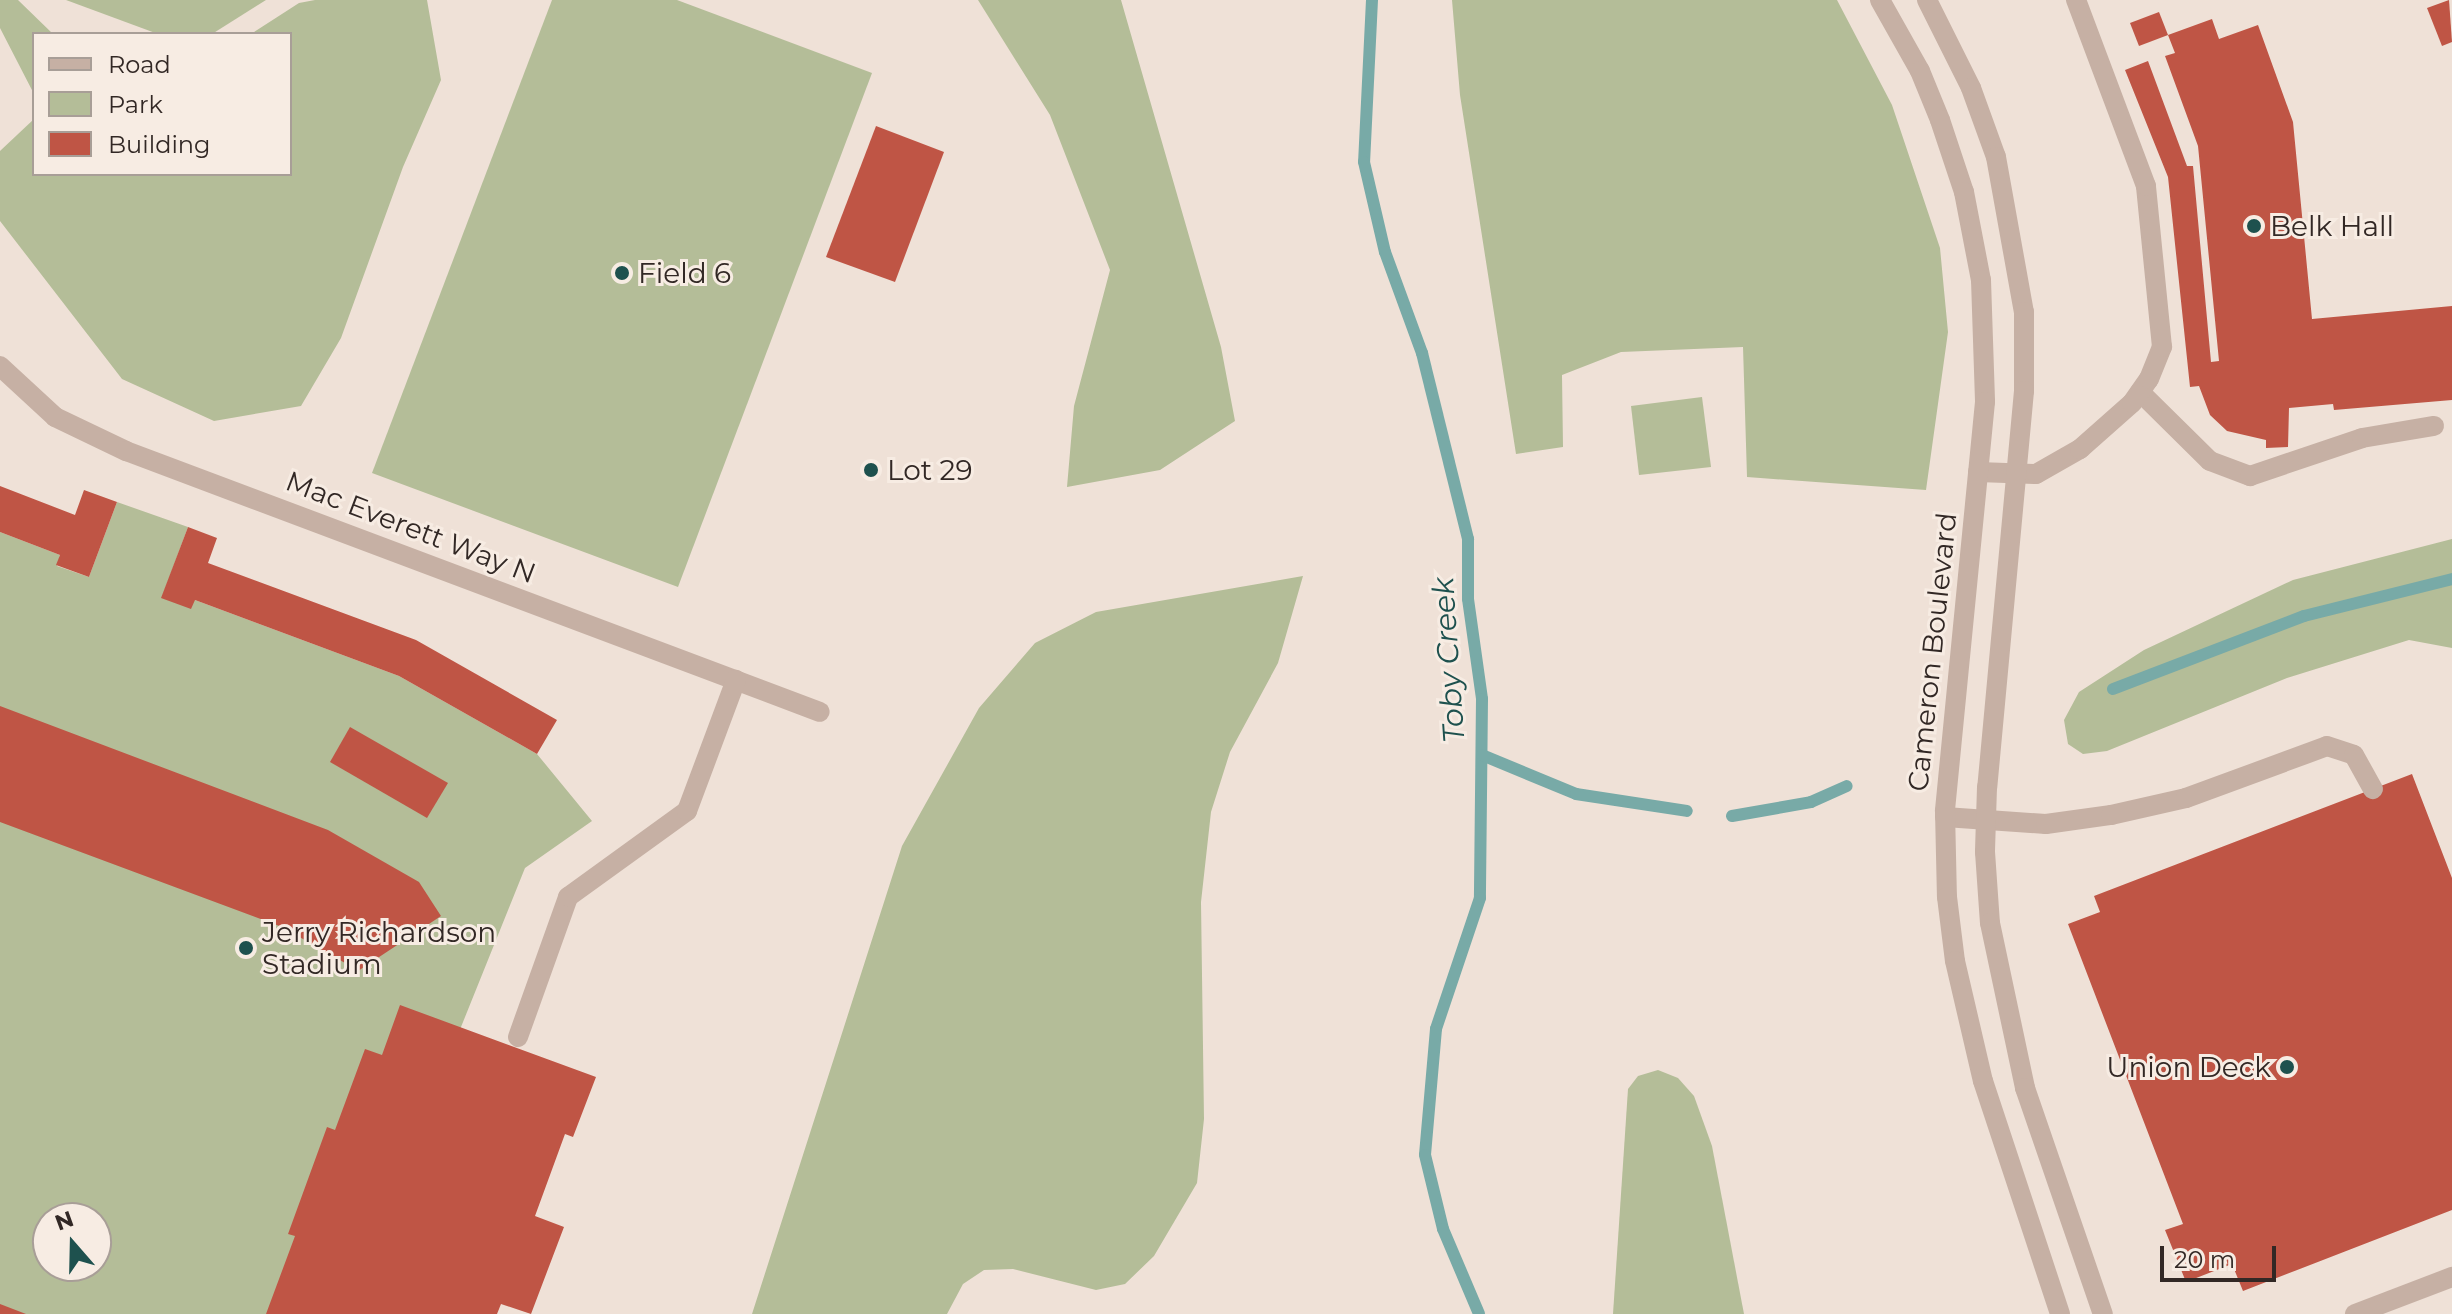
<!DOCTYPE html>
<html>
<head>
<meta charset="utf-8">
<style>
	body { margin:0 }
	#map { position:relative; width:2452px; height:1314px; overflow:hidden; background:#efe1d7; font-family:Montserrat,sans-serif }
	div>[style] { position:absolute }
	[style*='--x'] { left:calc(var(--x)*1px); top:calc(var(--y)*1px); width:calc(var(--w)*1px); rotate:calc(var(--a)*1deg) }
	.green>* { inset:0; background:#b4bd98 }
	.stream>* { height:12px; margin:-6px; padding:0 6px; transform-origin:6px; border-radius:6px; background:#78aaa7 }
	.building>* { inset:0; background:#bf5545 }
	.service>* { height:20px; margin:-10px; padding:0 10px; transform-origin:10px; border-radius:10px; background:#c6b0a4 }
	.tertiary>* { height:20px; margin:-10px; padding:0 10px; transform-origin:10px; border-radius:10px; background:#c6b0a4 }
	.dots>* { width:22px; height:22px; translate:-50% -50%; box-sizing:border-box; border:4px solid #f7ece3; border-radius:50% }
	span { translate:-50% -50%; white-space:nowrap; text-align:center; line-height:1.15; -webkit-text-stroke:6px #f7ece3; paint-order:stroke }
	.poi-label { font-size:28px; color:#322825 }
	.left { translate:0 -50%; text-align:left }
	.right { translate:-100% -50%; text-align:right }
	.street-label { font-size:28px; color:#322825 }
	.water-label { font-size:30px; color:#1e514e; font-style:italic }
	.legend { position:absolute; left:32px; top:32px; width:260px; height:144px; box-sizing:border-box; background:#f7ece3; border:2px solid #a89e97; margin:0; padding:10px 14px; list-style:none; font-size:24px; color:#322825 }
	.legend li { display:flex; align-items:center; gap:16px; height:40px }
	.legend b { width:40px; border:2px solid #a89e97 }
	.north { position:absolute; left:32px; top:1202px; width:80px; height:80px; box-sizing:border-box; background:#f7ece3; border:2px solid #a89e97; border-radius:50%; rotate:340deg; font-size:22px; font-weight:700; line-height:32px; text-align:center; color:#322825 }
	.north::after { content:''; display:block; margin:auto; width:28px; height:36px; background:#1e514e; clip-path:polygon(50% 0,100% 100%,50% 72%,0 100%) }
	.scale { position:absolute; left:2160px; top:1246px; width:116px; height:36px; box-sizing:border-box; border:4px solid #322825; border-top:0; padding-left:10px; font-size:24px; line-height:28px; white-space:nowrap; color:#322825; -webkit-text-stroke:6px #f7ece3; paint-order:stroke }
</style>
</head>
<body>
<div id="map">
	<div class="green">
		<div style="clip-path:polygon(0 0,18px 0,53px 34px,34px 34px,34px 94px,0 28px)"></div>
		<div style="clip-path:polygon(66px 0,266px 0,212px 34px,158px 34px)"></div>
		<div style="clip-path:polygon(315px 0,427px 0,441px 80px,403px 167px,341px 338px,301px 406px,214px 421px,122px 379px,0 221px,0 151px,34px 119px,34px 174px,290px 174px,290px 34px,251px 34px,299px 3px)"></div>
		<div style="clip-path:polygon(552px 0,677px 0,872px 73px,678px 587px,372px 473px)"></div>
		<div style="clip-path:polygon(978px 0,1121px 0,1221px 347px,1235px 421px,1160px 470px,1067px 487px,1074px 406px,1110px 270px,1050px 115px)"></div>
		<div style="clip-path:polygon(1452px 0,1837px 0,1892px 105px,1940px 248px,1948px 332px,1926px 490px,1747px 477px,1743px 347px,1621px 352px,1562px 375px,1563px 447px,1516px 454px,1460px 95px)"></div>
		<div style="clip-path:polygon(1702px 397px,1711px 467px,1639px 475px,1631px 406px)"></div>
		<div style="clip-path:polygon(evenodd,117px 502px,188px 527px,162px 597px,195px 600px,399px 676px,537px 754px,592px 821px,525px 868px,461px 1027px,358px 1314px,0 1314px,0 532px,60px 555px,57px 566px,89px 577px,117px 502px,48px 1218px,96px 1218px,96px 1266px,48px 1266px,48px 1218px)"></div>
		<div style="clip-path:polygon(2452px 539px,2452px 648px,2409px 640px,2287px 678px,2107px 751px,2083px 754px,2068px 744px,2064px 720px,2079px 692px,2144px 650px,2293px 580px)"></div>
		<div style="clip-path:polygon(1303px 576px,1278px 663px,1230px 752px,1211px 812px,1201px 902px,1204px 1119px,1197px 1183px,1154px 1256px,1125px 1284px,1096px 1290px,1013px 1269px,984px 1270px,963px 1284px,947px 1314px,752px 1314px,902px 846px,979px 708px,1035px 643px,1096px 612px)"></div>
		<div style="clip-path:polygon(1658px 1070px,1678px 1078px,1694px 1096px,1712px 1146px,1744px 1314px,1613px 1314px,1628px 1089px,1638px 1076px)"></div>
	</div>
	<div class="stream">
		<div style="--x:1372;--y:0;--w:162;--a:92.8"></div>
		<div style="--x:1364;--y:162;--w:92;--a:76.9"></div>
		<div style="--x:1385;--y:252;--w:108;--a:69.9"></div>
		<div style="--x:1422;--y:353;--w:192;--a:76.1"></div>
		<div style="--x:1468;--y:539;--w:60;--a:90"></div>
		<div style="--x:1468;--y:599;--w:101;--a:82"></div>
		<div style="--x:1482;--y:699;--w:199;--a:90.6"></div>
		<div style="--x:1480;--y:898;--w:138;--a:108.6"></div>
		<div style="--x:1436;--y:1029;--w:126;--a:95"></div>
		<div style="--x:1425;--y:1155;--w:76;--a:76.3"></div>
		<div style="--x:1443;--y:1229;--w:92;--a:67"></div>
		<div style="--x:2113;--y:689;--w:204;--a:-20.9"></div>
		<div style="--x:2304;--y:616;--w:153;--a:-14"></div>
		<div style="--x:1482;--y:755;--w:102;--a:22.5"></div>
		<div style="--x:1576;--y:794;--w:112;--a:8.7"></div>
		<div style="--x:1732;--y:816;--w:80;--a:-10"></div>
		<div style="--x:1811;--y:802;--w:39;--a:-24"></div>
	</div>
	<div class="building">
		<div style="clip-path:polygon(2449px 0,2452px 42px,2442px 46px,2427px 8px)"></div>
		<div style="clip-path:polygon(2159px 12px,2168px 35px,2139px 46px,2130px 23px)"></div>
		<div style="clip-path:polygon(2212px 19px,2219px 39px,2258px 25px,2293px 122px,2312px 319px,2452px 306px,2452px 400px,2334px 410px,2333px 404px,2289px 408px,2288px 447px,2266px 448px,2266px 440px,2227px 431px,2210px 415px,2199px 386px,2190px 387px,2168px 177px,2125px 70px,2148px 61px,2187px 166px,2193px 166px,2211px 362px,2219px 361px,2198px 146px,2165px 56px,2175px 53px,2168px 35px)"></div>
		<div style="clip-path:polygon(876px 126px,944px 152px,895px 282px,826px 257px)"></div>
		<div style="clip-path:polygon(0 486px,75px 515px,84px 490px,117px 502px,89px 577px,56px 565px,60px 555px,0 532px)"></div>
		<div style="clip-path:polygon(188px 527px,217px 538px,208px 563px,416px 640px,557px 720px,537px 754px,399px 676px,195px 600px,191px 609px,161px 598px)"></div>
		<div style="clip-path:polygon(0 706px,328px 830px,419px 882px,441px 916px,352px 975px,345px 963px,282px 927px,0 822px)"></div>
		<div style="clip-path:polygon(350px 727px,448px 783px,427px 818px,330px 762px)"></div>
		<div style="clip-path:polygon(2412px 774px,2452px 878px,2452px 1210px,2243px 1291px,2232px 1264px,2186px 1282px,2165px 1230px,2183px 1224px,2068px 924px,2100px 912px,2094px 896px)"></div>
		<div style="clip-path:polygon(400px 1005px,596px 1077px,573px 1137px,565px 1134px,535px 1216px,564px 1227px,531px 1314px,501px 1304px,497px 1314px,266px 1314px,295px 1236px,288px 1234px,327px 1127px,335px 1130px,365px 1049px,382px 1055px)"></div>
		<div style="clip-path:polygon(0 1304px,26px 1314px,0 1314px)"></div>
	</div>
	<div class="service">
		<div style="--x:0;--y:366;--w:75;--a:42.8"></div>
		<div style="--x:55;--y:417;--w:79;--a:25.6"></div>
		<div style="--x:126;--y:451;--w:741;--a:20.61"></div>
		<div style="--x:2140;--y:392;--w:98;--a:44.6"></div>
		<div style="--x:2210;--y:461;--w:43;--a:20.6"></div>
		<div style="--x:2250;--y:476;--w:118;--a:-18.7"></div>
		<div style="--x:2362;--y:438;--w:73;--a:-9.5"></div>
		<div style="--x:1978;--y:472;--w:58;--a:2"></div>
		<div style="--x:2036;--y:474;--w:51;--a:-29.6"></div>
		<div style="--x:2080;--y:449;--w:69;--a:-41.5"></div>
		<div style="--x:2132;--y:403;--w:29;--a:-55"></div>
		<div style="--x:2149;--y:379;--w:35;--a:-68"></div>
		<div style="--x:2162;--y:347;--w:162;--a:-95.7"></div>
		<div style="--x:2146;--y:186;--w:199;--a:-110.6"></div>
		<div style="--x:1945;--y:817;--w:101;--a:4"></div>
		<div style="--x:2046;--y:824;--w:66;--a:-7.9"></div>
		<div style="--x:2111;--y:815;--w:77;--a:-12.8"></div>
		<div style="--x:2186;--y:798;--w:150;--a:-20.2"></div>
		<div style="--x:2327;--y:746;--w:28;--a:18"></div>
		<div style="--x:2354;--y:755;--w:39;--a:61"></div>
		<div style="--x:518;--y:1037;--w:149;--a:-70.3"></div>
		<div style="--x:568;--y:897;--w:147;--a:-35.9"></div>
		<div style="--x:687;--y:811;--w:140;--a:-69.5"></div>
		<div style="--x:2355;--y:1314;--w:104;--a:-20.9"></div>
	</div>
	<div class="tertiary">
		<div style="--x:1880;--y:0;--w:81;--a:60.6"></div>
		<div style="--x:1920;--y:71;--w:53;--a:67.8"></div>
		<div style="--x:1940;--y:120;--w:76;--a:71.6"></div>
		<div style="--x:1964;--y:192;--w:90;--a:79.1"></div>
		<div style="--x:1981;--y:280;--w:122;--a:88.1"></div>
		<div style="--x:1985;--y:402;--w:411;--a:95.6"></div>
		<div style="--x:1945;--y:811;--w:86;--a:88.7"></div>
		<div style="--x:1947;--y:897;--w:64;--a:82.9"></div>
		<div style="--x:1955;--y:961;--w:123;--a:76.9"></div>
		<div style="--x:1983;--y:1081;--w:245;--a:71.7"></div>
		<div style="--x:1927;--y:0;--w:98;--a:63.4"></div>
		<div style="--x:1971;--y:88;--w:73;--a:70.1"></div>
		<div style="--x:1996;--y:157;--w:158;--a:79.8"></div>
		<div style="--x:2024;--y:312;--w:79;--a:90"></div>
		<div style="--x:2024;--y:391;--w:398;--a:95.3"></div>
		<div style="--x:1987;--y:787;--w:65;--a:91.8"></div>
		<div style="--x:1985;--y:852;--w:71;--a:86"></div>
		<div style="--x:1990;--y:923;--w:169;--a:78"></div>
		<div style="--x:2025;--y:1088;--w:239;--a:71"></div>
	</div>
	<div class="dots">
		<div style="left:2254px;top:226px;background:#1e514e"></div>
		<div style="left:622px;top:273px;background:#1e514e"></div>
		<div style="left:871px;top:470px;background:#1e514e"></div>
		<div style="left:246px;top:948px;background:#1e514e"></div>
		<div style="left:2287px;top:1067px;background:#1e514e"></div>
	</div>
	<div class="poi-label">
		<span class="left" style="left:2270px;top:226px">Belk Hall</span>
		<span class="left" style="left:638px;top:273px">Field 6</span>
		<span class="left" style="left:887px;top:470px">Lot 29</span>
		<span class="left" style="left:262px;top:948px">Jerry Richardson<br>Stadium</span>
		<span class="right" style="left:2271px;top:1067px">Union Deck</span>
	</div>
	<div class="street-label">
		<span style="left:411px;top:527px;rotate:21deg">Mac Everett Way N</span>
		<span style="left:1932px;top:652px;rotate:-84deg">Cameron Boulevard</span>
	</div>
	<div class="water-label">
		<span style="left:1449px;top:660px;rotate:-94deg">Toby Creek</span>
	</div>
	<ul class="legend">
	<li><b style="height:10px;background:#c6b0a4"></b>Road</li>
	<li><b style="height:22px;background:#b4bd98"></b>Park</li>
	<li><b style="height:22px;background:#bf5545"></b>Building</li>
	</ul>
	<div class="north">N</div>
	<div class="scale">20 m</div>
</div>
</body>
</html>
